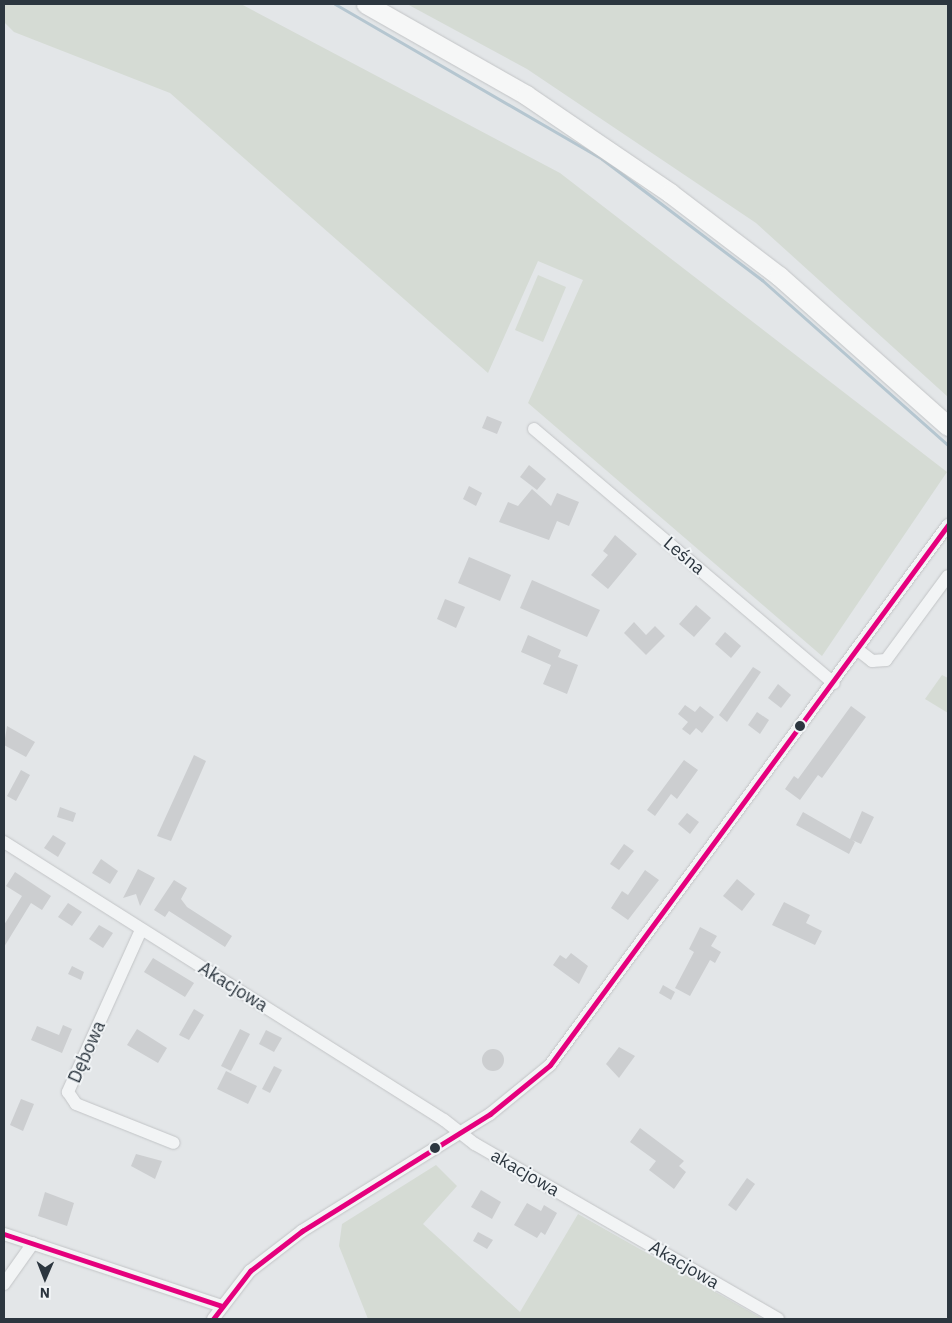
<!DOCTYPE html>
<html>
<head>
<meta charset="utf-8">
<style>
	body { margin:0 }
	#map { position:relative; width:952px; height:1323px; overflow:hidden; background:#e3e6e8; font-family:"IBM Plex Sans",sans-serif }
	div>[style] { position:absolute }
	[style*='--x'] { left:calc(var(--x)*1px); top:calc(var(--y)*1px); width:calc(var(--w)*1px); rotate:calc(var(--a)*1deg) }
	.green>* { inset:0; background:#d5dbd4 }
	.stream>* { height:3px; margin:-1.5px; padding:0 1.5px; transform-origin:1.5px; border-radius:1.5px; background:#b5c6d0 }
	.building>* { inset:0; background:#ccced0 }
	.round { border-radius:50% }
	.roads { filter:drop-shadow(0 0 1px #c2c4c6) drop-shadow(0 0 1px #c2c4c6) }
	.minor>* { height:12px; margin:-6px; padding:0 6px; transform-origin:6px; border-radius:6px; background:#f2f4f5 }
	.highway>* { height:19px; margin:-9.5px; padding:0 9.5px; transform-origin:9.5px; border-radius:9.5px; background:#f6f7f7 }
	.bus-1>* { height:5px; margin:-2.5px; padding:0 2.5px; transform-origin:2.5px; border-radius:2.5px; background:#e5007d }
	.dots>* { width:14px; height:14px; translate:-50% -50%; box-sizing:border-box; border:2px solid #f1f4f6; border-radius:50% }
	span { translate:-50% -50%; white-space:nowrap; text-align:center; line-height:1.15; -webkit-text-stroke:4px #f1f4f6; paint-order:stroke }
	.street-label { font-size:18px; color:#2c363f }
	.frame { position:absolute; inset:0; border:5px solid #2c363f; pointer-events:none }
	.north { position:absolute; left:20px; top:1253px; width:50px; height:50px; -webkit-text-stroke:4px #f1f4f6; paint-order:stroke; rotate:181deg; font-size:14px; font-weight:700; line-height:20px; text-align:center; color:#2c363f }
	.north::after { content:''; display:block; margin:auto; width:18px; height:22px; background:#2c363f; clip-path:polygon(50% 0,100% 100%,50% 72%,0 100%) }
</style>
</head>
<body>
<div id="map">
	<div class="green">
		<div style="clip-path:polygon(4px 4px,241px 4px,560px 173px,947px 472px,822px 656px,528px 403px,583px 280px,538px 261px,488px 373px,170px 93px,14px 32px,4px 22px)"></div>
		<div style="clip-path:polygon(407px 4px,948px 4px,948px 397px,756px 223px,527px 69px)"></div>
		<div style="clip-path:polygon(538px 275px,566px 287px,543px 342px,515px 330px)"></div>
		<div style="clip-path:polygon(942px 675px,948px 678px,948px 713px,925px 699px)"></div>
		<div style="clip-path:polygon(436px 1165px,457px 1186px,423px 1224px,520px 1312px,578px 1214px,763px 1319px,368px 1319px,339px 1246px,342px 1224px)"></div>
	</div>
	<div class="stream">
		<div style="--x:335;--y:4;--w:309;--a:30.1"></div>
		<div style="--x:602;--y:159;--w:201;--a:37.1"></div>
		<div style="--x:762;--y:280;--w:249;--a:41.6"></div>
	</div>
	<div class="building">
		<div style="clip-path:polygon(487px 416px,502px 422px,497px 434px,482px 428px)"></div>
		<div style="clip-path:polygon(529px 465px,546px 479px,537px 490px,520px 477px)"></div>
		<div style="clip-path:polygon(469px 486px,482px 493px,476px 506px,463px 499px)"></div>
		<div style="clip-path:polygon(532px 489px,551px 506px,557px 493px,579px 502px,569px 526px,557px 521px,549px 540px,499px 522px,508px 502px,518px 506px)"></div>
		<div style="clip-path:polygon(615px 535px,637px 554px,608px 589px,591px 575px,608px 555px,603px 551px)"></div>
		<div style="clip-path:polygon(469px 557px,511px 575px,500px 601px,458px 583px)"></div>
		<div style="clip-path:polygon(532px 580px,600px 610px,587px 637px,520px 608px)"></div>
		<div style="clip-path:polygon(445px 599px,465px 607px,456px 628px,437px 619px)"></div>
		<div style="clip-path:polygon(696px 605px,711px 618px,694px 637px,679px 624px)"></div>
		<div style="clip-path:polygon(634px 622px,646px 635px,655px 626px,665px 636px,646px 655px,624px 633px)"></div>
		<div style="clip-path:polygon(725px 632px,741px 646px,731px 658px,715px 644px)"></div>
		<div style="clip-path:polygon(528px 635px,561px 650px,558px 657px,578px 665px,567px 694px,543px 684px,551px 665px,521px 652px)"></div>
		<div style="clip-path:polygon(753px 667px,761px 672px,727px 722px,719px 715px)"></div>
		<div style="clip-path:polygon(778px 684px,791px 695px,781px 708px,768px 698px)"></div>
		<div style="clip-path:polygon(685px 705px,695px 712px,700px 706px,714px 717px,702px 733px,696px 728px,690px 735px,682px 729px,688px 722px,678px 714px)"></div>
		<div style="clip-path:polygon(851px 706px,866px 717px,822px 778px,818px 775px,800px 800px,785px 789px,794px 776px,798px 779px)"></div>
		<div style="clip-path:polygon(757px 712px,769px 720px,760px 734px,748px 725px)"></div>
		<div style="clip-path:polygon(7px 726px,35px 742px,26px 757px,4px 745px)"></div>
		<div style="clip-path:polygon(194px 755px,206px 761px,171px 841px,157px 836px)"></div>
		<div style="clip-path:polygon(684px 760px,698px 770px,677px 799px,671px 794px,655px 816px,647px 810px)"></div>
		<div style="clip-path:polygon(21px 770px,30px 775px,16px 801px,7px 796px)"></div>
		<div style="clip-path:polygon(60px 807px,76px 813px,73px 822px,57px 817px)"></div>
		<div style="clip-path:polygon(862px 811px,874px 817px,861px 844px,852px 840px,855px 842px,849px 854px,796px 825px,803px 812px,850px 839px)"></div>
		<div style="clip-path:polygon(687px 813px,699px 822px,690px 834px,678px 824px)"></div>
		<div style="clip-path:polygon(53px 835px,66px 843px,58px 857px,44px 848px)"></div>
		<div style="clip-path:polygon(624px 844px,634px 851px,619px 870px,610px 864px)"></div>
		<div style="clip-path:polygon(101px 859px,118px 871px,110px 884px,92px 873px)"></div>
		<div style="clip-path:polygon(138px 869px,155px 878px,140px 906px,136px 894px,123px 898px)"></div>
		<div style="clip-path:polygon(645px 870px,659px 880px,628px 920px,611px 908px,622px 891px,628px 895px)"></div>
		<div style="clip-path:polygon(15px 872px,51px 896px,42px 910px,31px 903px,4px 947px,4px 925px,22px 896px,6px 886px)"></div>
		<div style="clip-path:polygon(737px 879px,755px 894px,742px 911px,723px 896px)"></div>
		<div style="clip-path:polygon(174px 880px,187px 888px,181px 899px,187px 907px,232px 936px,225px 947px,169px 911px,165px 917px,154px 910px)"></div>
		<div style="clip-path:polygon(784px 902px,810px 915px,806px 923px,822px 931px,815px 945px,772px 925px)"></div>
		<div style="clip-path:polygon(68px 903px,82px 912px,72px 926px,58px 917px)"></div>
		<div style="clip-path:polygon(99px 925px,113px 933px,103px 948px,89px 939px)"></div>
		<div style="clip-path:polygon(700px 927px,717px 936px,711px 946px,721px 952px,715px 963px,710px 960px,690px 996px,675px 988px,694px 952px,689px 949px)"></div>
		<div style="clip-path:polygon(571px 953px,588px 966px,579px 984px,553px 965px,560px 955px,566px 959px)"></div>
		<div style="clip-path:polygon(153px 958px,194px 983px,185px 997px,144px 972px)"></div>
		<div style="clip-path:polygon(72px 966px,84px 972px,81px 980px,68px 974px)"></div>
		<div style="clip-path:polygon(663px 985px,675px 992px,671px 1000px,659px 993px)"></div>
		<div style="clip-path:polygon(194px 1009px,204px 1015px,189px 1040px,179px 1035px)"></div>
		<div style="clip-path:polygon(63px 1025px,72px 1029px,62px 1053px,31px 1040px,37px 1026px,59px 1035px)"></div>
		<div style="clip-path:polygon(137px 1029px,167px 1048px,158px 1063px,127px 1045px)"></div>
		<div style="clip-path:polygon(240px 1029px,250px 1034px,231px 1071px,221px 1066px)"></div>
		<div style="clip-path:polygon(266px 1030px,282px 1038px,274px 1052px,259px 1044px)"></div>
		<div style="clip-path:polygon(619px 1047px,635px 1056px,619px 1078px,606px 1064px)"></div>
		<div class="round" style="left:482px;top:1049px;width:22px;height:22px"></div>
		<div style="clip-path:polygon(274px 1066px,282px 1070px,270px 1093px,262px 1089px)"></div>
		<div style="clip-path:polygon(226px 1071px,257px 1086px,248px 1104px,217px 1089px)"></div>
		<div style="clip-path:polygon(21px 1099px,34px 1104px,23px 1131px,10px 1125px)"></div>
		<div style="clip-path:polygon(640px 1128px,684px 1161px,679px 1166px,686px 1172px,674px 1189px,649px 1170px,656px 1161px,630px 1142px)"></div>
		<div style="clip-path:polygon(136px 1154px,162px 1161px,155px 1179px,131px 1166px)"></div>
		<div style="clip-path:polygon(747px 1178px,755px 1184px,736px 1211px,728px 1205px)"></div>
		<div style="clip-path:polygon(481px 1190px,501px 1202px,492px 1219px,471px 1207px)"></div>
		<div style="clip-path:polygon(45px 1192px,74px 1203px,67px 1226px,38px 1216px)"></div>
		<div style="clip-path:polygon(527px 1203px,541px 1211px,544px 1205px,557px 1213px,545px 1235px,541px 1232px,537px 1238px,514px 1225px)"></div>
		<div style="clip-path:polygon(478px 1232px,493px 1240px,487px 1249px,473px 1241px)"></div>
	</div>
	<div class="roads">
		<div class="minor">
			<div style="--x:534;--y:429;--w:393;--a:40.3"></div>
			<div style="--x:858;--y:650;--w:18;--a:38"></div>
			<div style="--x:872;--y:661;--w:14;--a:-4"></div>
			<div style="--x:886;--y:660;--w:104;--a:-53.6"></div>
			<div style="--x:4;--y:842;--w:520;--a:32.29"></div>
			<div style="--x:444;--y:1120;--w:39;--a:38"></div>
			<div style="--x:475;--y:1144;--w:350;--a:30"></div>
			<div style="--x:141;--y:930;--w:178;--a:114.3"></div>
			<div style="--x:68;--y:1092;--w:14;--a:56"></div>
			<div style="--x:76;--y:1104;--w:105;--a:21.7"></div>
			<div style="--x:4;--y:1234;--w:230;--a:18.3"></div>
			<div style="--x:4;--y:1284;--w:50;--a:-54.7"></div>
			<div style="--x:213;--y:1319;--w:61;--a:-52.4"></div>
			<div style="--x:250;--y:1271;--w:66;--a:-37.6"></div>
			<div style="--x:302;--y:1231;--w:221;--a:-31.9"></div>
			<div style="--x:490;--y:1114;--w:77;--a:-39.2"></div>
			<div style="--x:550;--y:1065;--w:671;--a:-53.61"></div>
		</div>
		<div class="highway">
			<div style="--x:366;--y:4;--w:184;--a:29.6"></div>
			<div style="--x:526;--y:95;--w:174;--a:34.2"></div>
			<div style="--x:670;--y:193;--w:137;--a:37.3"></div>
			<div style="--x:779;--y:276;--w:226;--a:41.6"></div>
		</div>
	</div>
	<div class="bus-1">
		<div style="--x:4;--y:1234;--w:230;--a:18.3"></div>
		<div style="--x:213;--y:1319;--w:61;--a:-52.4"></div>
		<div style="--x:250;--y:1271;--w:66;--a:-37.6"></div>
		<div style="--x:302;--y:1231;--w:221;--a:-31.9"></div>
		<div style="--x:490;--y:1114;--w:77;--a:-39.2"></div>
		<div style="--x:550;--y:1065;--w:671;--a:-53.61"></div>
	</div>
	<div class="dots">
		<div style="left:800px;top:726px;background:#2c363f"></div>
		<div style="left:435px;top:1148px;background:#2c363f"></div>
	</div>
	<div class="street-label">
		<span style="left:684px;top:556px;rotate:40deg">Leśna</span>
		<span style="left:233px;top:987px;rotate:32deg">Akacjowa</span>
		<span style="left:87px;top:1052px;rotate:-66deg">Dębowa</span>
		<span style="left:525px;top:1173px;rotate:30deg">akacjowa</span>
		<span style="left:684px;top:1265px;rotate:30deg">Akacjowa</span>
	</div>
	<div class="frame"></div>
	<div class="north">N</div>
</div>
</body>
</html>
